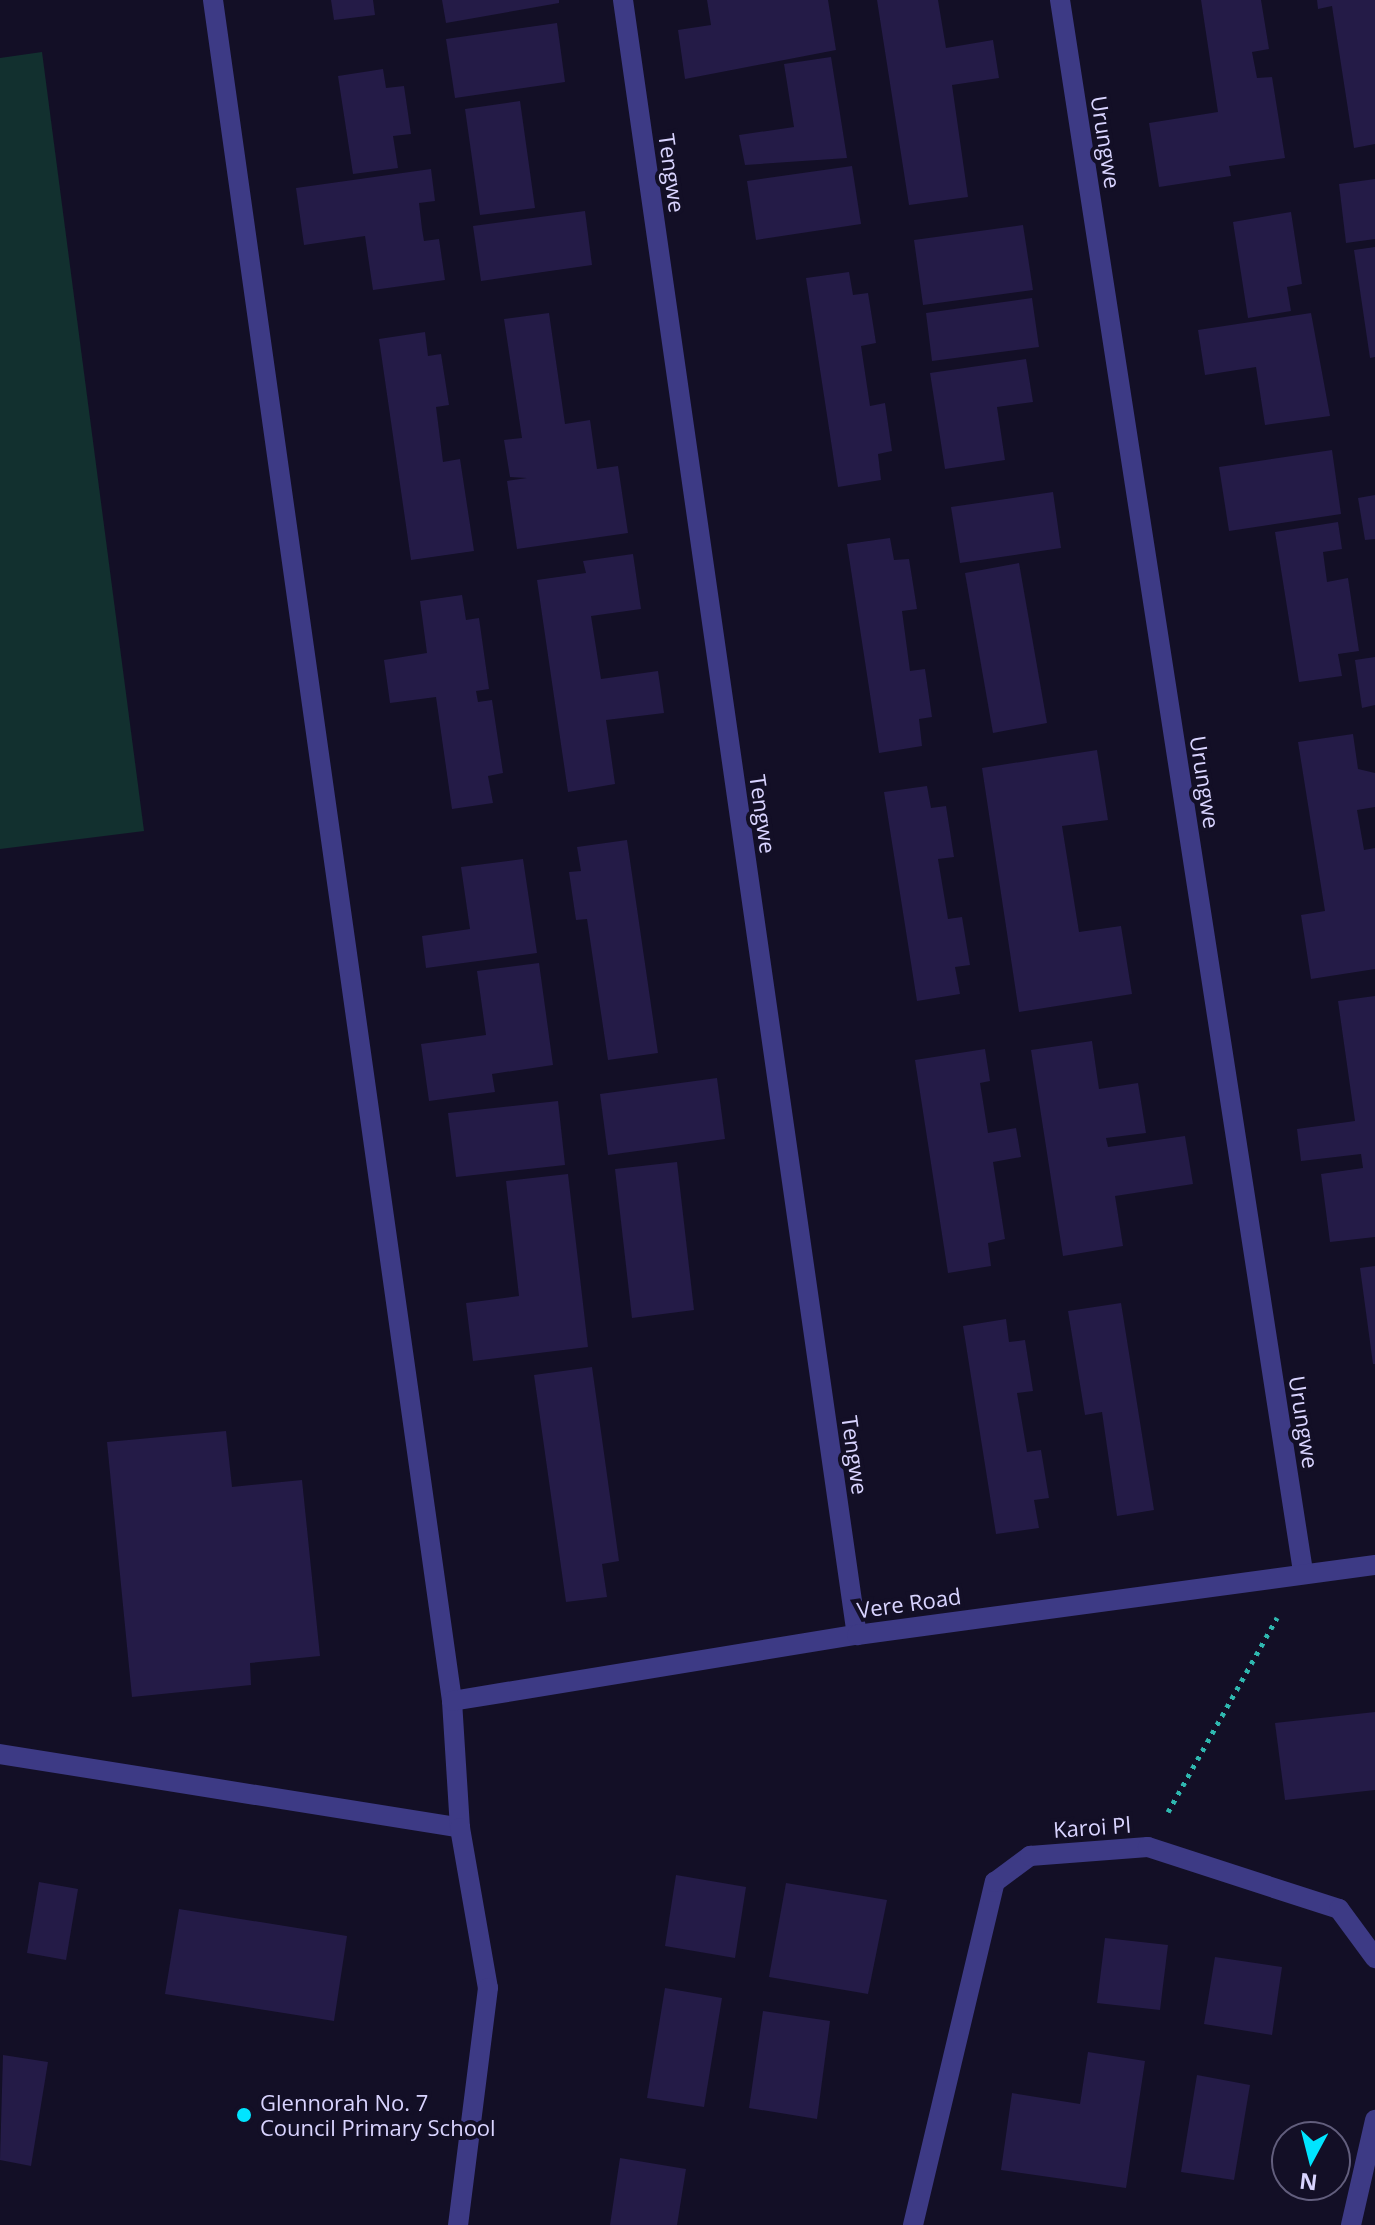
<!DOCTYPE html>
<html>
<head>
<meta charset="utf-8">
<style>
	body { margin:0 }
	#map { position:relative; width:1375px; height:2225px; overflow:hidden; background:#130f26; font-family:"Open Sans",sans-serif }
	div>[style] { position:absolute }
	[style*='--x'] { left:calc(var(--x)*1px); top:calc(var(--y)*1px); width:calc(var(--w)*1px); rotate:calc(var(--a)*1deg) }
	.green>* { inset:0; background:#12302f }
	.building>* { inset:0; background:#241b47 }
	.path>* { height:5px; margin-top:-2.5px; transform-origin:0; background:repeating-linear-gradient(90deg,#2fb8b0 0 4px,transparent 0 10px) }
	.service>* { height:20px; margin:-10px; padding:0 10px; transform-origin:10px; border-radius:10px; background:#3d3a85 }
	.minor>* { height:20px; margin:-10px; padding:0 10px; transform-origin:10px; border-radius:10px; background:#3d3a85 }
	.dots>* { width:22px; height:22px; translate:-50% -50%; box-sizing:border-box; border:4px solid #130f26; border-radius:50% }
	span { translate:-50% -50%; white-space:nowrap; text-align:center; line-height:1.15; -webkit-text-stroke:8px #130f26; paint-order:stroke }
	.street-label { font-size:22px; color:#d9d4ff }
	.poi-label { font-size:22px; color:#d9d4ff }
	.left { translate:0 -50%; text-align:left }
	.north { position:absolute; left:1271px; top:2121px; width:80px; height:80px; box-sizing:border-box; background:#130f26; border:2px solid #625e7d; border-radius:50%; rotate:187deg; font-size:22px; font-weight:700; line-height:32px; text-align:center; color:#d9d4ff }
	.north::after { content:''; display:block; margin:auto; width:28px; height:36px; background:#00e5ff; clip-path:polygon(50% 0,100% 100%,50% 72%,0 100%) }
</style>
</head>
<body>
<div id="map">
	<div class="green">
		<div style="clip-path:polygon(42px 52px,144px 831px,0 849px,0 58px)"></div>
	</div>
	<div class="building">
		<div style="clip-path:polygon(331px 0,373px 0,375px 15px,334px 20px)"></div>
		<div style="clip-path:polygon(442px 0,559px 0,559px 3px,446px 23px)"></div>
		<div style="clip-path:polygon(707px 0,828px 0,836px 50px,685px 79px,678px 30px,711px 25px)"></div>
		<div style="clip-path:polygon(877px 0,938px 0,946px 48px,993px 40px,999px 78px,952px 85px,968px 197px,909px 205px)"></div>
		<div style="clip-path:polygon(1201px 0,1261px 0,1269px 49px,1252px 52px,1257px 78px,1272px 77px,1285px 158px,1229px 166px,1231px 176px,1159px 187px,1149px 123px,1218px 112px)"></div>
		<div style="clip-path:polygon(1317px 0,1375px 0,1375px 144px,1354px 148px,1332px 6px,1318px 9px)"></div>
		<div style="clip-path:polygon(557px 23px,565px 82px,455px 98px,446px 39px)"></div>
		<div style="clip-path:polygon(831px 57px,847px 158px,745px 165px,739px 135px,794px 127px,784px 64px)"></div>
		<div style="clip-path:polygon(383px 69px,386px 88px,404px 86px,411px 134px,393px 136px,398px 168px,353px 174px,338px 76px)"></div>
		<div style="clip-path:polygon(520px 101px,535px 208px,480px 215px,465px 109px)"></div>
		<div style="clip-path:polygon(852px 166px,861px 224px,756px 240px,747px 181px)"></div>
		<div style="clip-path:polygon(431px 169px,435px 201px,419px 203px,422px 229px,424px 241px,439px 239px,445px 280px,373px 290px,365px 236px,304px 245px,296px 188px)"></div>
		<div style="clip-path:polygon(1375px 179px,1375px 239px,1346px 243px,1339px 184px)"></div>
		<div style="clip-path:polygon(585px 211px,592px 265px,481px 281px,473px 226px)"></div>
		<div style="clip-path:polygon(1291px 212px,1302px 284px,1287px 287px,1291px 311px,1248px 318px,1233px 222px)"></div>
		<div style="clip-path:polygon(1023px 225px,1033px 290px,923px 305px,914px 240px)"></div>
		<div style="clip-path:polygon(1375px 247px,1375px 357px,1370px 358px,1354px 250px)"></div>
		<div style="clip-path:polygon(849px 272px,853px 295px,868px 293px,876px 343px,861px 346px,870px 406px,885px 403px,892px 451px,878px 454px,881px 480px,838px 487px,806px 278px)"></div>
		<div style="clip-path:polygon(1032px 298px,1039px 347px,932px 361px,926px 313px)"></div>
		<div style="clip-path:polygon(549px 313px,565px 424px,590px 420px,597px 469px,618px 466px,628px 533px,517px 549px,507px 481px,527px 478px,510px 477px,504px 440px,522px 438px,504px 319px)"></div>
		<div style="clip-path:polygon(1311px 313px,1330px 416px,1265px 425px,1256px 367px,1205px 375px,1198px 330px)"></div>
		<div style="clip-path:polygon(425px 332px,428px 356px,441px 354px,449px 405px,436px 407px,443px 462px,460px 459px,474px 551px,411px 560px,379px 339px)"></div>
		<div style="clip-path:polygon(1026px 359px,1033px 402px,997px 407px,1005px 460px,945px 469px,930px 373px)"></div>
		<div style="clip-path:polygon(1332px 450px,1341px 514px,1229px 531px,1219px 467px)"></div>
		<div style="clip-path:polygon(1053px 492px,1061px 548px,960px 563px,951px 507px)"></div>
		<div style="clip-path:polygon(1375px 495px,1375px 539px,1365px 540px,1358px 498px)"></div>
		<div style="clip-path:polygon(1338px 522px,1342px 549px,1323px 552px,1327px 582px,1348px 578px,1359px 651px,1338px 654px,1342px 676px,1299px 682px,1275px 532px)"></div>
		<div style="clip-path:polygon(890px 538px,894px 560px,909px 559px,917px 609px,902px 611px,910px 671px,925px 669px,932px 717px,919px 719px,922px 746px,879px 753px,847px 544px)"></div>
		<div style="clip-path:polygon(633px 554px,641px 609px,591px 616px,601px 679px,658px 671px,664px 713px,606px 720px,615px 784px,568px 792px,537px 580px,586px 573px,583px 561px)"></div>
		<div style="clip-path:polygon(1019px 563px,1047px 723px,993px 733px,965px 573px)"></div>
		<div style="clip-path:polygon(462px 595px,466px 620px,479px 618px,489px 689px,476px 691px,478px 702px,492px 700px,503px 773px,488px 776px,493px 803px,452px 809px,436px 697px,390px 703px,384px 660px,427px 653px,420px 601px)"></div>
		<div style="clip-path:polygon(1375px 657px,1375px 705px,1362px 708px,1355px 660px)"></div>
		<div style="clip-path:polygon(1353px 734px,1358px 769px,1375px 773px,1375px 807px,1357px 810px,1364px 850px,1375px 848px,1375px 969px,1311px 979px,1301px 915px,1325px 911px,1298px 742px)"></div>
		<div style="clip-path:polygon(1097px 750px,1108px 820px,1062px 826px,1079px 932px,1121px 926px,1132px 994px,1019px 1012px,982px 768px)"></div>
		<div style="clip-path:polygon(927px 786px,931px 808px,946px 806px,954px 857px,938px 859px,948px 919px,962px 917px,970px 965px,955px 967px,960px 994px,917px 1001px,884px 792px)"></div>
		<div style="clip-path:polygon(627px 840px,658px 1053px,608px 1060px,587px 919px,576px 920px,569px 872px,581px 871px,577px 847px)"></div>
		<div style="clip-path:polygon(523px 859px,537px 953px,426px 968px,422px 936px,470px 929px,461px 867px)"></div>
		<div style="clip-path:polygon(539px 963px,553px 1065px,492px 1074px,495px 1092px,429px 1101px,421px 1044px,486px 1035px,477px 971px)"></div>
		<div style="clip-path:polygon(1375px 996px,1375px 1237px,1330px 1242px,1321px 1174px,1363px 1168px,1361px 1154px,1301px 1161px,1297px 1129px,1355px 1121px,1338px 1001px)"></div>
		<div style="clip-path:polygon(1092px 1041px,1099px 1089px,1138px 1083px,1146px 1133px,1106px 1138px,1108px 1147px,1185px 1136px,1193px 1184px,1115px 1196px,1123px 1246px,1063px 1256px,1031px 1050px)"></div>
		<div style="clip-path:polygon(985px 1049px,990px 1081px,980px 1083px,988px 1133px,1016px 1128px,1021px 1157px,993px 1162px,1005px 1239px,988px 1243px,991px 1266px,948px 1273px,915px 1060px)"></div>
		<div style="clip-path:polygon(717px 1078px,725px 1139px,608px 1155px,600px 1094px)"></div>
		<div style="clip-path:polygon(558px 1101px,565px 1165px,456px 1177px,448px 1113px)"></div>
		<div style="clip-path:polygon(677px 1162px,694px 1310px,632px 1318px,615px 1169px)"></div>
		<div style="clip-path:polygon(568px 1174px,588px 1347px,473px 1361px,466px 1303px,519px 1296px,506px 1181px)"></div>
		<div style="clip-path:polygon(1375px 1266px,1375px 1364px,1373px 1364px,1360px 1268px)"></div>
		<div style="clip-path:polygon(1121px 1303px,1154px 1510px,1117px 1516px,1102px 1412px,1085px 1415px,1068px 1311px)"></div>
		<div style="clip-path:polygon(1006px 1319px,1009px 1342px,1025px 1340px,1033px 1391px,1017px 1393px,1027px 1452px,1041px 1450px,1049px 1498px,1034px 1500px,1039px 1528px,996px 1534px,963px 1326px)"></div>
		<div style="clip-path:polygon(592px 1367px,619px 1561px,602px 1564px,607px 1597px,566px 1602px,534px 1375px)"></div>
		<div style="clip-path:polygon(226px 1431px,232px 1487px,302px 1480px,320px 1656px,250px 1663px,251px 1685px,132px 1697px,107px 1442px)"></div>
		<div style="clip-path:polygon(1375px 1712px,1375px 1790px,1285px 1800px,1275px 1723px)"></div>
		<div style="clip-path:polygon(676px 1875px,746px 1887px,735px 1958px,665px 1946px)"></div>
		<div style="clip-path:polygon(39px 1882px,78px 1889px,66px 1960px,27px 1953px)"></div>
		<div style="clip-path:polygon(786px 1883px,887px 1900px,868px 1994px,769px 1977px)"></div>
		<div style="clip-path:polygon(179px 1909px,347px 1936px,334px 2021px,165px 1994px)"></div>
		<div style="clip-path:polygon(1105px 1938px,1168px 1945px,1160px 2010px,1097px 2003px)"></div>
		<div style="clip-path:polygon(1215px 1957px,1282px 1967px,1272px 2035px,1204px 2024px)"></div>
		<div style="clip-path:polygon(665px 1988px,722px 1998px,704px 2107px,647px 2098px)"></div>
		<div style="clip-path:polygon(763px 2011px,830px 2021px,817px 2119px,749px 2108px)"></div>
		<div style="clip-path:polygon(1088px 2052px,1145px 2061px,1126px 2188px,1001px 2170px,1012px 2093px,1080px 2104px)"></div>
		<div style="clip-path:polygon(3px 2055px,48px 2062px,31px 2166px,0 2160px)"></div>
		<div style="clip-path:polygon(1197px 2075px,1250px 2085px,1234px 2180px,1181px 2172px)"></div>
		<div style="clip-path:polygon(620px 2158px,686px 2169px,677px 2225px,610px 2225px)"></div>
	</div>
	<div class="path">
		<div style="--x:1168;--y:1812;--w:223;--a:-60.7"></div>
	</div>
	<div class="service">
		<div style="--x:0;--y:1754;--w:466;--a:9.1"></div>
	</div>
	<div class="minor">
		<div style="--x:213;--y:0;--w:1718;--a:82"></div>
		<div style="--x:452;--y:1701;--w:127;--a:86.4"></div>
		<div style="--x:460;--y:1828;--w:162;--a:80.1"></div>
		<div style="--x:488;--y:1988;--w:239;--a:97.2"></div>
		<div style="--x:623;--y:0;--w:1652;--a:81.86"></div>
		<div style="--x:1060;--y:0;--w:1590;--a:81.21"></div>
		<div style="--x:452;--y:1701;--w:410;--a:-9.3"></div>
		<div style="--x:857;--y:1635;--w:523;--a:-7.7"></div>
		<div style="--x:913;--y:2225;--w:353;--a:-76.6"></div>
		<div style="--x:995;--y:1882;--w:44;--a:-36.6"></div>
		<div style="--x:1030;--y:1856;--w:118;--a:-4.4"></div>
		<div style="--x:1148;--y:1847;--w:201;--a:18"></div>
		<div style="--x:1339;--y:1909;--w:61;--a:53.7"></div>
		<div style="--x:1351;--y:2225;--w:108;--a:-77.1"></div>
	</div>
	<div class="dots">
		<div style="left:244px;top:2115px;background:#00e5ff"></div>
	</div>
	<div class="street-label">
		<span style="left:1106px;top:142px;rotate:81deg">Urungwe</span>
		<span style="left:672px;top:173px;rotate:82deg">Tengwe</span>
		<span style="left:1205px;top:782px;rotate:81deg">Urungwe</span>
		<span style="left:763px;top:814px;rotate:82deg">Tengwe</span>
		<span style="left:1304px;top:1422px;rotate:81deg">Urungwe</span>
		<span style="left:855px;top:1455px;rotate:82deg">Tengwe</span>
		<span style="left:909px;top:1603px;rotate:-8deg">Vere Road</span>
		<span style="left:1092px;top:1827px;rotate:-4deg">Karoi Pl</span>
	</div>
	<div class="poi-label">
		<span class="left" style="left:260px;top:2115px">Glennorah No. 7<br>Council Primary School</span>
	</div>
	<div class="north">N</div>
</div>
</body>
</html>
